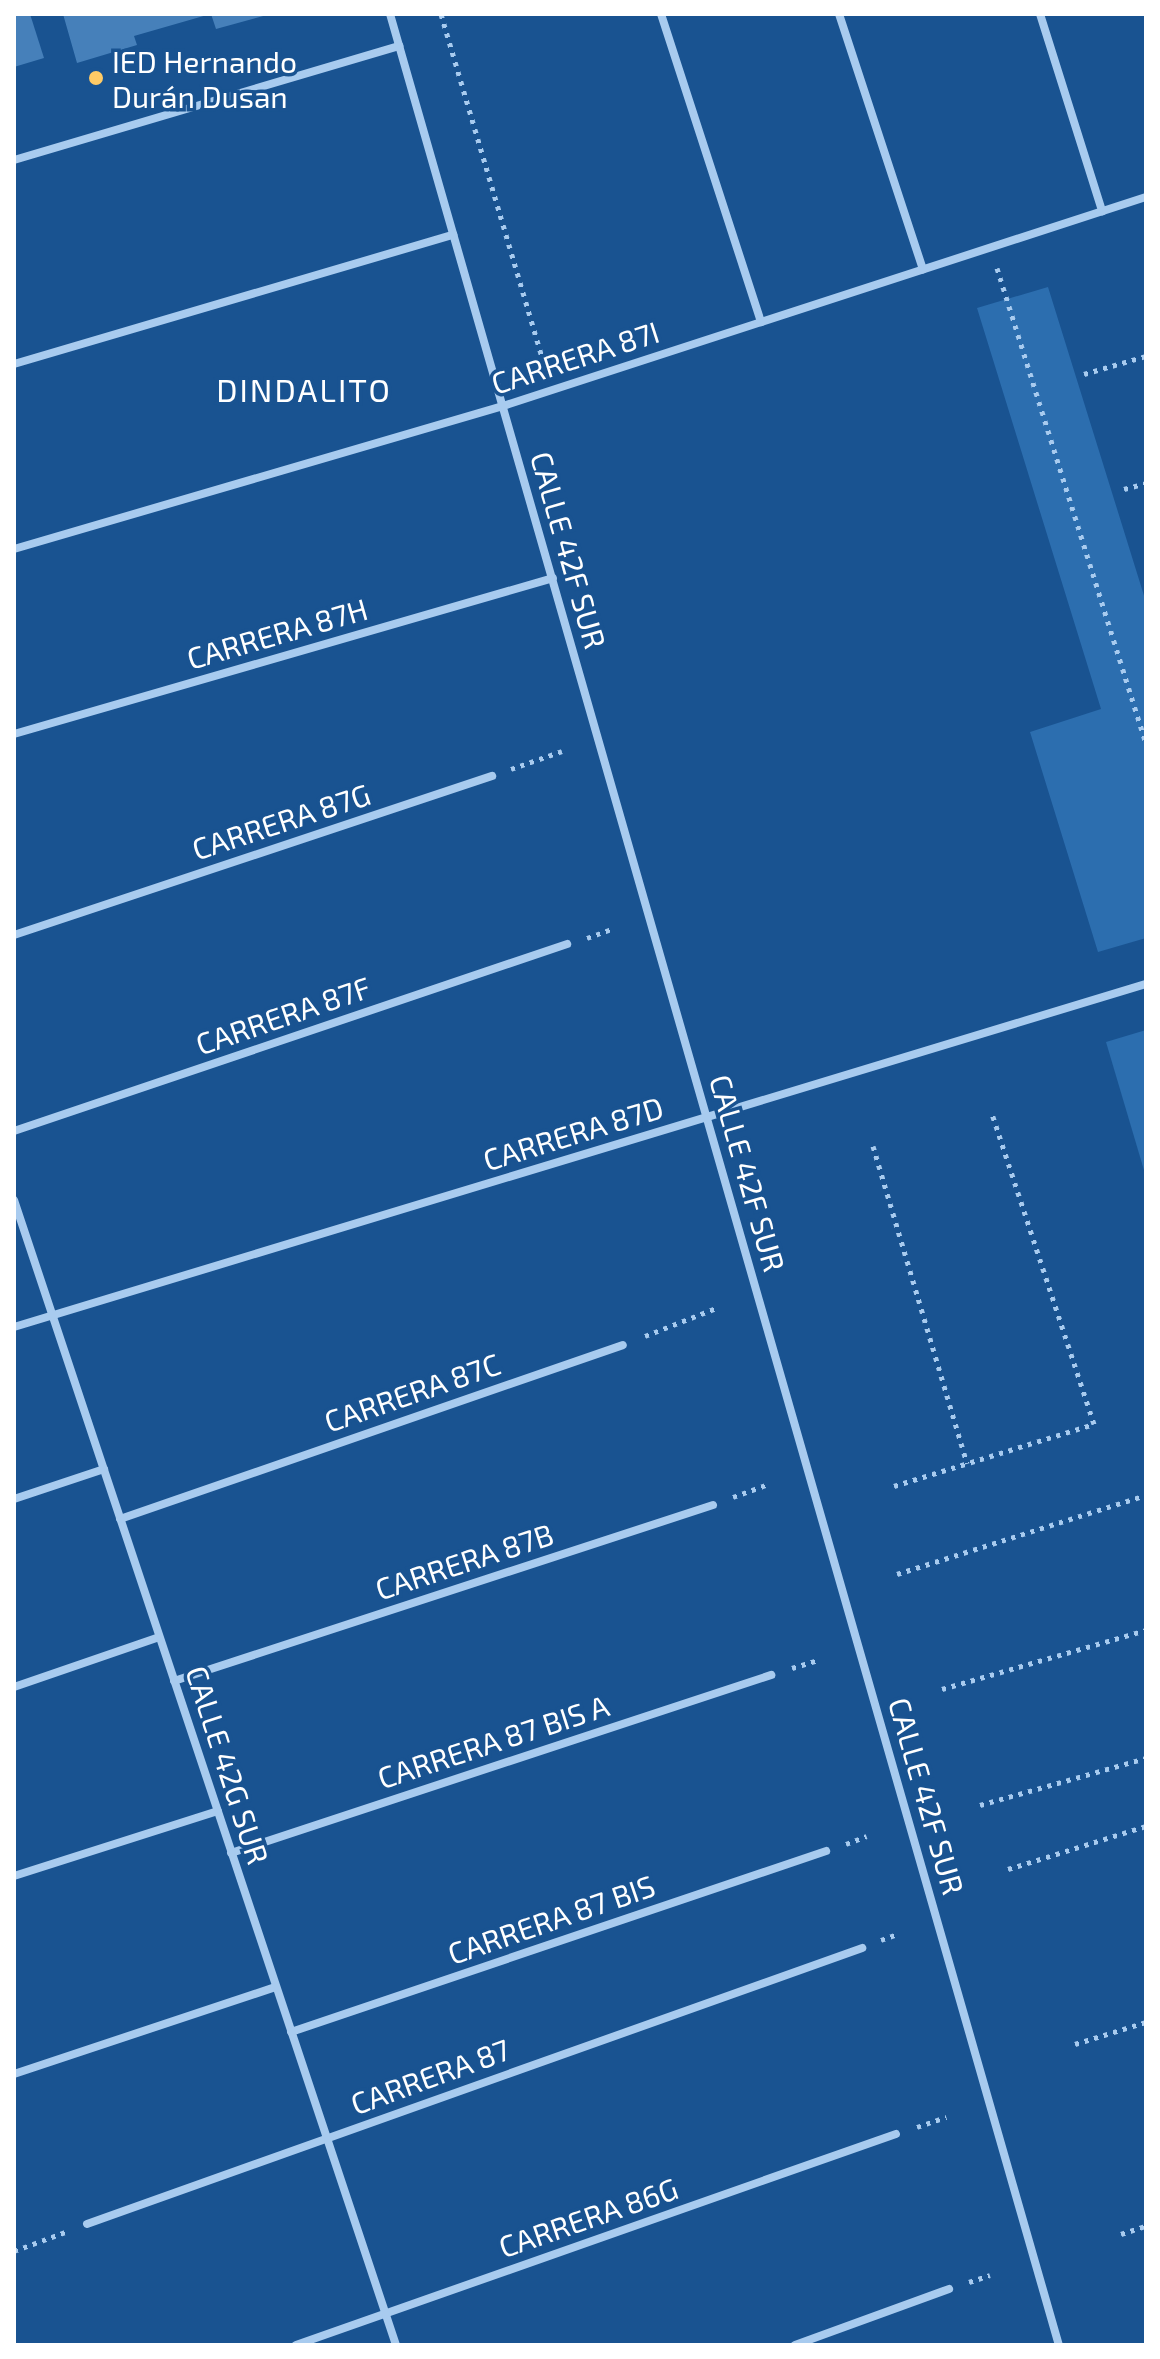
<!DOCTYPE html>
<html>
<head>
<meta charset="utf-8">
<style>
	body { margin:0 }
	#map { position:relative; width:1160px; height:2359px; overflow:hidden; background:#195391; font-family:"Exo 2",sans-serif }
	div>[style] { position:absolute }
	[style*='--x'] { left:calc(var(--x)*1px); top:calc(var(--y)*1px); width:calc(var(--w)*1px); rotate:calc(var(--a)*1deg) }
	.green>* { inset:0; background:#2c6eaf }
	.building>* { inset:0; background:#4680ba }
	.path>* { height:5px; margin-top:-2.5px; transform-origin:0; background:repeating-linear-gradient(90deg,#a8cbef 0 4px,transparent 0 10px) }
	.street>* { height:8px; margin:-4px; padding:0 4px; transform-origin:4px; border-radius:4px; background:#a8cbef }
	.dots>* { width:22px; height:22px; translate:-50% -50%; box-sizing:border-box; border:4px solid #195391; border-radius:50% }
	span { translate:-50% -50%; white-space:nowrap; text-align:center; line-height:1.15; -webkit-text-stroke:7px #195391; paint-order:stroke }
	.poi-label { font-size:30px; color:#fff }
	.left { translate:0 -50%; text-align:left }
	.street-label { font-size:30px; color:#fff }
	.neighbourhood-label { font-size:32px; color:#fff; letter-spacing:2px }
	.frame { position:absolute; inset:0; border:16px solid #fff; pointer-events:none }
</style>
</head>
<body>
<div id="map">
	<div class="green">
		<div style="clip-path:polygon(1048px 287px,1146px 602px,1146px 938px,1098px 952px,1030px 732px,1101px 709px,977px 308px)"></div>
		<div style="clip-path:polygon(1146px 1030px,1146px 1177px,1106px 1042px)"></div>
	</div>
	<div class="building">
		<div style="clip-path:polygon(14px 14px,30px 14px,44px 58px,14px 67px)"></div>
		<div style="clip-path:polygon(63px 14px,207px 14px,207px 15px,134px 36px,137px 45px,77px 63px)"></div>
		<div style="clip-path:polygon(211px 14px,267px 14px,267px 15px,216px 29px)"></div>
	</div>
	<div class="path">
		<div style="--x:441;--y:14;--w:371;--a:73.6"></div>
		<div style="--x:997;--y:268;--w:498;--a:72.6"></div>
		<div style="--x:1084;--y:374;--w:65;--a:-16.2"></div>
		<div style="--x:1124;--y:489;--w:23;--a:-15"></div>
		<div style="--x:511;--y:769;--w:54;--a:-19.4"></div>
		<div style="--x:587;--y:938;--w:27;--a:-20"></div>
		<div style="--x:873;--y:1146;--w:331;--a:73.5"></div>
		<div style="--x:645;--y:1336;--w:79;--a:-21.4"></div>
		<div style="--x:894;--y:1486;--w:209;--a:-17.2"></div>
		<div style="--x:1094;--y:1424;--w:326;--a:-108.2"></div>
		<div style="--x:733;--y:1497;--w:38;--a:-20"></div>
		<div style="--x:897;--y:1574;--w:261;--a:-17.6"></div>
		<div style="--x:792;--y:1668;--w:27;--a:-17"></div>
		<div style="--x:942;--y:1689;--w:212;--a:-16.1"></div>
		<div style="--x:980;--y:1805;--w:173;--a:-15.8"></div>
		<div style="--x:846;--y:1844;--w:22;--a:-21"></div>
		<div style="--x:1008;--y:1869;--w:145;--a:-17.3"></div>
		<div style="--x:881;--y:1940;--w:15;--a:-20"></div>
		<div style="--x:1075;--y:2044;--w:74;--a:-17.2"></div>
		<div style="--x:917;--y:2127;--w:31;--a:-19"></div>
		<div style="--x:1121;--y:2234;--w:26;--a:-18"></div>
		<div style="--x:14;--y:2251;--w:58;--a:-20.3"></div>
		<div style="--x:969;--y:2282;--w:22;--a:-18"></div>
	</div>
	<div class="street">
		<div style="--x:390;--y:14;--w:2425;--a:73.99"></div>
		<div style="--x:661;--y:14;--w:324;--a:72"></div>
		<div style="--x:839;--y:14;--w:269;--a:71.8"></div>
		<div style="--x:1040;--y:14;--w:207;--a:72.5"></div>
		<div style="--x:14;--y:160;--w:402;--a:-16.5"></div>
		<div style="--x:14;--y:364;--w:458;--a:-16.4"></div>
		<div style="--x:14;--y:549;--w:509;--a:-16.3"></div>
		<div style="--x:503;--y:406;--w:676;--a:-18.01"></div>
		<div style="--x:14;--y:734;--w:561;--a:-16.14"></div>
		<div style="--x:14;--y:935;--w:504;--a:-18.4"></div>
		<div style="--x:14;--y:1131;--w:584;--a:-18.68"></div>
		<div style="--x:14;--y:1200;--w:1207;--a:71.55"></div>
		<div style="--x:14;--y:1327;--w:1183;--a:-16.86"></div>
		<div style="--x:14;--y:1499;--w:95;--a:-18.4"></div>
		<div style="--x:120;--y:1519;--w:532;--a:-19.08"></div>
		<div style="--x:174;--y:1681;--w:567;--a:-18.08"></div>
		<div style="--x:14;--y:1687;--w:153;--a:-19"></div>
		<div style="--x:231;--y:1853;--w:569;--a:-18.24"></div>
		<div style="--x:14;--y:1876;--w:214;--a:-17.7"></div>
		<div style="--x:291;--y:2032;--w:565;--a:-18.69"></div>
		<div style="--x:14;--y:2074;--w:276;--a:-18.4"></div>
		<div style="--x:87;--y:2224;--w:823;--a:-19.6"></div>
		<div style="--x:296;--y:2345;--w:636;--a:-19.38"></div>
		<div style="--x:795;--y:2345;--w:164;--a:-20"></div>
	</div>
	<div class="dots">
		<div style="left:96px;top:78px;background:#ffcb66"></div>
	</div>
	<div class="poi-label">
		<span class="left" style="left:112px;top:78px">IED Hernando<br>Durán Dusan</span>
	</div>
	<div class="street-label">
		<span style="left:575px;top:357px;rotate:-18deg">CARRERA 87I</span>
		<span style="left:569px;top:550px;rotate:74deg">CALLE 42F SUR</span>
		<span style="left:277px;top:633px;rotate:-16deg">CARRERA 87H</span>
		<span style="left:281px;top:821px;rotate:-18deg">CARRERA 87G</span>
		<span style="left:283px;top:1015px;rotate:-19deg">CARRERA 87F</span>
		<span style="left:573px;top:1133px;rotate:-17deg">CARRERA 87D</span>
		<span style="left:748px;top:1173px;rotate:74deg">CALLE 42F SUR</span>
		<span style="left:412px;top:1392px;rotate:-19deg">CARRERA 87C</span>
		<span style="left:464px;top:1561px;rotate:-18deg">CARRERA 87B</span>
		<span style="left:493px;top:1741px;rotate:-18deg">CARRERA 87 BIS A</span>
		<span style="left:228px;top:1765px;rotate:72deg">CALLE 42G SUR</span>
		<span style="left:927px;top:1796px;rotate:74deg">CALLE 42F SUR</span>
		<span style="left:551px;top:1919px;rotate:-19deg">CARRERA 87 BIS</span>
		<span style="left:430px;top:2076px;rotate:-20deg">CARRERA 87</span>
		<span style="left:588px;top:2217px;rotate:-19deg">CARRERA 86G</span>
	</div>
	<div class="neighbourhood-label">
		<span style="left:304px;top:389px">DINDALITO</span>
	</div>
	<div class="frame"></div>
</div>
</body>
</html>
